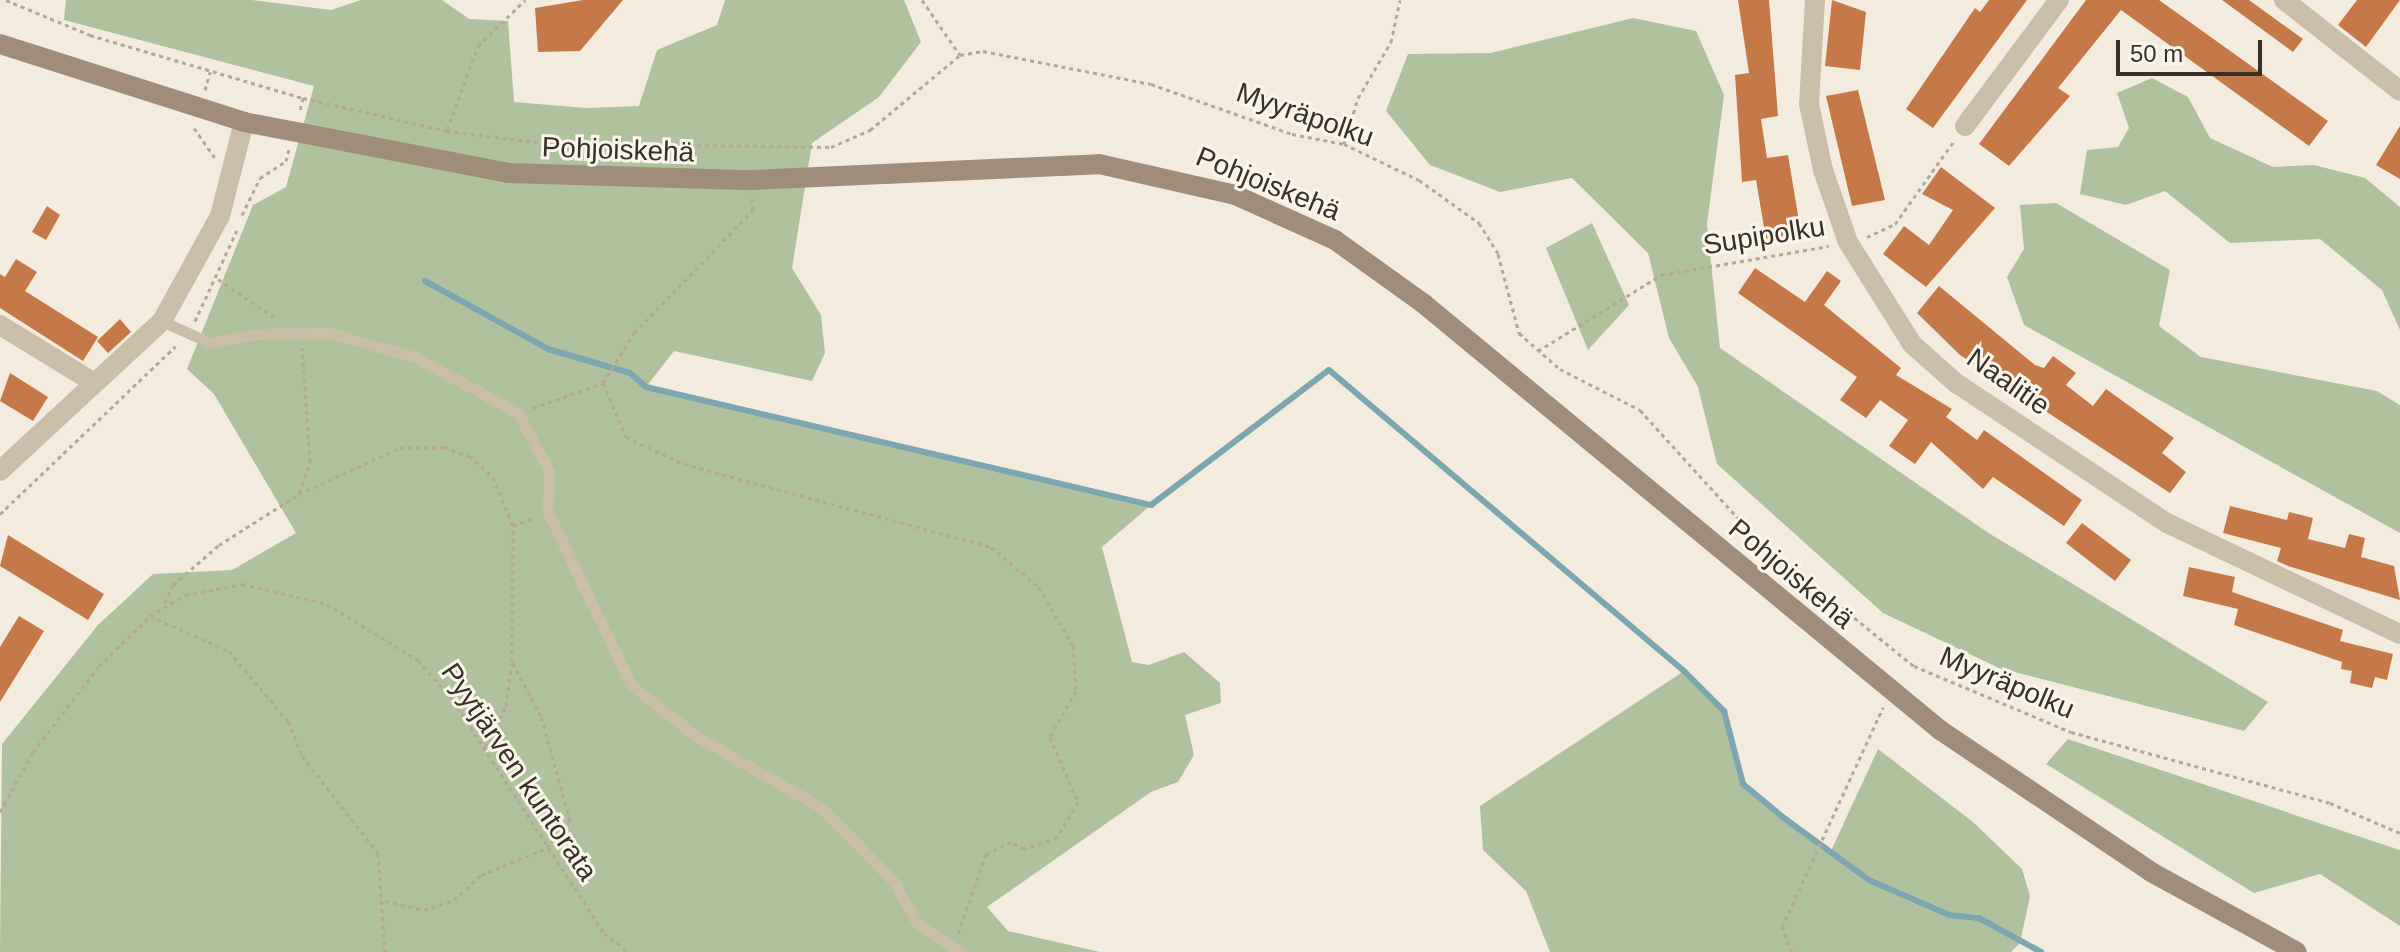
<!DOCTYPE html>
<html>
<head>
<meta charset="utf-8">
<style>
	body { margin:0 }
	#map { position:relative; width:2400px; height:952px; overflow:hidden; background:#f3ecde; font-family:Helvetica,sans-serif }
	div>[style] { position:absolute }
	[style*='--x'] { left:calc(var(--x)*1px); top:calc(var(--y)*1px); width:calc(var(--w)*1px); rotate:calc(var(--a)*1deg) }
	.green>* { inset:0; background:#b0c29d }
	.stream>* { height:6px; margin:-3px; padding:0 3px; transform-origin:3px; border-radius:3px; background:#7ca6b0 }
	.building>* { inset:0; background:#c67948 }
	.path>* { height:3px; margin-top:-1.5px; transform-origin:0; background:repeating-linear-gradient(90deg,#b7a893 0 4px,transparent 0 8px) }
	.service>* { height:11px; margin:-5.5px; padding:0 5.5px; transform-origin:5.5px; border-radius:5.5px; background:#cbbea9 }
	.minor>* { height:20px; margin:-10px; padding:0 10px; transform-origin:10px; border-radius:10px; background:#cbbea9 }
	.secondary>* { height:20px; margin:-10px; padding:0 10px; transform-origin:10px; border-radius:10px; background:#9f8d7a }
	span { translate:-50% -50%; white-space:nowrap; text-align:center; line-height:1.15; -webkit-text-stroke:6px #faf5ea; paint-order:stroke }
	.street-label { font-size:28px; color:#383029 }
	.scale { position:absolute; left:2116px; top:40px; width:146px; height:36px; box-sizing:border-box; border:4px solid #383029; border-top:0; padding-left:10px; font-size:24px; line-height:28px; white-space:nowrap; color:#383029; -webkit-text-stroke:6px #faf5ea; paint-order:stroke }
</style>
</head>
<body>
<div id="map">
	<div class="green">
		<div style="clip-path:polygon(66px 0,252px 0,331px 10px,361px 0,442px 0,469px 19px,508px 21px,514px 102px,587px 108px,639px 106px,657px 50px,717px 25px,725px 0,904px 0,921px 42px,879px 97px,812px 143px,792px 268px,821px 315px,825px 353px,812px 381px,674px 351px,646px 387px,1151px 505px,1102px 547px,1132px 662px,1149px 665px,1184px 652px,1220px 683px,1221px 703px,1185px 715px,1194px 755px,1178px 782px,1151px 792px,987px 907px,1008px 931px,1100px 952px,0 952px,2px 744px,98px 625px,153px 574px,232px 570px,296px 533px,214px 394px,187px 369px,253px 205px,286px 187px,314px 86px,64px 20px)"></div>
		<div style="clip-path:polygon(1633px 18px,1696px 31px,1724px 95px,1707px 224px,1720px 348px,1987px 532px,2268px 702px,2244px 731px,1999px 668px,1883px 613px,1717px 464px,1698px 387px,1669px 338px,1648px 253px,1572px 178px,1500px 192px,1430px 165px,1386px 111px,1408px 54px,1491px 53px)"></div>
		<div style="clip-path:polygon(2152px 78px,2188px 97px,2210px 138px,2273px 167px,2314px 165px,2365px 178px,2400px 207px,2400px 330px,2382px 290px,2320px 239px,2230px 243px,2165px 191px,2126px 205px,2080px 194px,2087px 150px,2118px 147px,2129px 128px,2117px 93px)"></div>
		<div style="clip-path:polygon(2056px 203px,2170px 270px,2159px 326px,2201px 357px,2377px 391px,2400px 405px,2400px 533px,2024px 325px,2007px 277px,2024px 249px,2020px 205px)"></div>
		<div style="clip-path:polygon(1592px 223px,1629px 305px,1588px 350px,1546px 248px)"></div>
		<div style="clip-path:polygon(1684px 671px,1724px 711px,1743px 784px,1830px 853px,1878px 749px,1973px 822px,2022px 869px,2030px 896px,2020px 943px,2011px 952px,1550px 952px,1526px 891px,1483px 850px,1480px 806px)"></div>
		<div style="clip-path:polygon(2068px 739px,2400px 850px,2400px 926px,2320px 874px,2254px 893px,2046px 764px)"></div>
	</div>
	<div class="stream">
		<div style="--x:425;--y:281;--w:141;--a:28.9"></div>
		<div style="--x:548;--y:349;--w:85;--a:16.3"></div>
		<div style="--x:630;--y:373;--w:21;--a:41"></div>
		<div style="--x:646;--y:387;--w:519;--a:13.15"></div>
		<div style="--x:1151;--y:505;--w:223;--a:-37.2"></div>
		<div style="--x:1329;--y:370;--w:465;--a:40.3"></div>
		<div style="--x:1684;--y:671;--w:57;--a:45"></div>
		<div style="--x:1724;--y:711;--w:75;--a:75.4"></div>
		<div style="--x:1743;--y:784;--w:53;--a:39.7"></div>
		<div style="--x:1784;--y:818;--w:105;--a:36.1"></div>
		<div style="--x:1869;--y:880;--w:87;--a:23.6"></div>
		<div style="--x:1949;--y:915;--w:30;--a:6"></div>
		<div style="--x:1979;--y:918;--w:71;--a:28.7"></div>
	</div>
	<div class="building">
		<div style="clip-path:polygon(583px 0,623px 0,580px 51px,538px 52px,535px 8px)"></div>
		<div style="clip-path:polygon(1738px 0,1769px 0,1778px 116px,1761px 119px,1767px 158px,1788px 155px,1801px 233px,1766px 239px,1756px 180px,1742px 182px,1735px 75px,1749px 73px)"></div>
		<div style="clip-path:polygon(1832px 0,1866px 12px,1860px 70px,1825px 66px)"></div>
		<div style="clip-path:polygon(1989px 0,2027px 0,1933px 128px,1906px 109px,1975px 8px,1980px 12px)"></div>
		<div style="clip-path:polygon(2086px 0,2159px 0,2328px 121px,2309px 146px,2121px 10px,2058px 88px,2070px 96px,2009px 166px,1979px 144px)"></div>
		<div style="clip-path:polygon(2222px 0,2249px 0,2303px 39px,2293px 52px)"></div>
		<div style="clip-path:polygon(2357px 0,2400px 0,2366px 47px,2338px 25px)"></div>
		<div style="clip-path:polygon(1858px 90px,1885px 200px,1852px 206px,1826px 96px)"></div>
		<div style="clip-path:polygon(2400px 126px,2400px 179px,2376px 165px)"></div>
		<div style="clip-path:polygon(1941px 167px,1995px 208px,1926px 287px,1883px 254px,1904px 226px,1929px 245px,1953px 210px,1922px 194px)"></div>
		<div style="clip-path:polygon(47px 206px,60px 215px,46px 240px,32px 232px)"></div>
		<div style="clip-path:polygon(16px 259px,37px 272px,25px 291px,98px 337px,83px 361px,0 308px,0 274px,5px 277px)"></div>
		<div style="clip-path:polygon(1755px 268px,1805px 302px,1827px 271px,1841px 281px,1824px 305px,1901px 368px,1896px 375px,1952px 409px,1946px 417px,1977px 440px,1984px 430px,2082px 500px,2064px 526px,1993px 477px,1983px 489px,1931px 442px,1915px 464px,1889px 446px,1908px 420px,1880px 400px,1866px 418px,1840px 400px,1857px 377px,1738px 293px)"></div>
		<div style="clip-path:polygon(1939px 286px,2035px 365px,2044px 368px,2053px 356px,2076px 373px,2066px 385px,2093px 406px,2106px 389px,2174px 438px,2162px 453px,2186px 472px,2170px 493px,1960px 355px,1917px 313px)"></div>
		<div style="clip-path:polygon(120px 319px,131px 332px,108px 353px,97px 341px)"></div>
		<div style="clip-path:polygon(10px 373px,48px 397px,33px 421px,0 401px)"></div>
		<div style="clip-path:polygon(2230px 506px,2287px 520px,2289px 512px,2313px 518px,2308px 539px,2345px 548px,2349px 534px,2365px 538px,2361px 557px,2394px 566px,2400px 600px,2288px 566px,2277px 561px,2281px 548px,2223px 533px)"></div>
		<div style="clip-path:polygon(2082px 523px,2131px 560px,2115px 581px,2066px 543px)"></div>
		<div style="clip-path:polygon(8px 535px,104px 594px,88px 620px,0 566px)"></div>
		<div style="clip-path:polygon(2189px 567px,2235px 577px,2232px 592px,2343px 630px,2340px 641px,2393px 654px,2387px 680px,2375px 677px,2372px 688px,2350px 683px,2352px 671px,2341px 669px,2342px 662px,2234px 625px,2238px 609px,2183px 596px)"></div>
		<div style="clip-path:polygon(19px 616px,44px 631px,0 702px,0 647px)"></div>
	</div>
	<div class="path">
		<div style="--x:6;--y:0;--w:91;--a:22.6"></div>
		<div style="--x:90;--y:35;--w:222;--a:16.5"></div>
		<div style="--x:303;--y:98;--w:13;--a:103"></div>
		<div style="--x:922;--y:0;--w:67;--a:55.4"></div>
		<div style="--x:205;--y:90;--w:19;--a:-74"></div>
		<div style="--x:303;--y:98;--w:148;--a:12.9"></div>
		<div style="--x:447;--y:131;--w:99;--a:7"></div>
		<div style="--x:545;--y:143;--w:286;--a:0.8"></div>
		<div style="--x:831;--y:147;--w:43;--a:-23.6"></div>
		<div style="--x:870;--y:130;--w:117;--a:-39.8"></div>
		<div style="--x:960;--y:55;--w:23;--a:-10"></div>
		<div style="--x:983;--y:51;--w:171;--a:11.1"></div>
		<div style="--x:1151;--y:84;--w:150;--a:19.5"></div>
		<div style="--x:1292;--y:134;--w:53;--a:10.9"></div>
		<div style="--x:1344;--y:144;--w:83;--a:25.6"></div>
		<div style="--x:1419;--y:180;--w:74;--a:35.6"></div>
		<div style="--x:1479;--y:223;--w:36;--a:58"></div>
		<div style="--x:1498;--y:254;--w:82;--a:75.1"></div>
		<div style="--x:1519;--y:333;--w:55;--a:41.3"></div>
		<div style="--x:1560;--y:369;--w:90;--a:27.1"></div>
		<div style="--x:1640;--y:410;--w:171;--a:47.8"></div>
		<div style="--x:1755;--y:537;--w:205;--a:39.1"></div>
		<div style="--x:1914;--y:666;--w:170;--a:22.8"></div>
		<div style="--x:2071;--y:732;--w:269;--a:15.3"></div>
		<div style="--x:2330;--y:803;--w:76;--a:23.2"></div>
		<div style="--x:194;--y:128;--w:39;--a:55"></div>
		<div style="--x:447;--y:130;--w:90;--a:-69.7"></div>
		<div style="--x:478;--y:46;--w:66;--a:-44.4"></div>
		<div style="--x:1344;--y:144;--w:48;--a:-73.1"></div>
		<div style="--x:1358;--y:98;--w:65;--a:-59.5"></div>
		<div style="--x:1391;--y:42;--w:43;--a:-77.9"></div>
		<div style="--x:242;--y:215;--w:41;--a:-64.1"></div>
		<div style="--x:260;--y:178;--w:31;--a:-33"></div>
		<div style="--x:286;--y:161;--w:12;--a:-76"></div>
		<div style="--x:1867;--y:237;--w:31;--a:-25"></div>
		<div style="--x:1895;--y:224;--w:102;--a:-54.6"></div>
		<div style="--x:218;--y:279;--w:68;--a:34.2"></div>
		<div style="--x:195;--y:321;--w:100;--a:-65.2"></div>
		<div style="--x:1538;--y:351;--w:145;--a:-31.7"></div>
		<div style="--x:1661;--y:275;--w:170;--a:-9.8"></div>
		<div style="--x:603;--y:383;--w:59;--a:66.9"></div>
		<div style="--x:626;--y:437;--w:64;--a:25"></div>
		<div style="--x:684;--y:464;--w:318;--a:15.1"></div>
		<div style="--x:991;--y:547;--w:62;--a:39.8"></div>
		<div style="--x:1039;--y:587;--w:68;--a:60"></div>
		<div style="--x:1073;--y:646;--w:45;--a:86.2"></div>
		<div style="--x:1076;--y:691;--w:53;--a:119.5"></div>
		<div style="--x:1050;--y:737;--w:71;--a:66.7"></div>
		<div style="--x:1078;--y:802;--w:41;--a:121"></div>
		<div style="--x:1057;--y:837;--w:35;--a:160"></div>
		<div style="--x:1024;--y:849;--w:15;--a:-152"></div>
		<div style="--x:1011;--y:842;--w:28;--a:154"></div>
		<div style="--x:986;--y:854;--w:85;--a:109.3"></div>
		<div style="--x:533;--y:408;--w:74;--a:-19.7"></div>
		<div style="--x:603;--y:383;--w:59;--a:-58.2"></div>
		<div style="--x:634;--y:333;--w:171;--a:-45.9"></div>
		<div style="--x:753;--y:210;--w:12;--a:-95"></div>
		<div style="--x:299;--y:493;--w:33;--a:-70"></div>
		<div style="--x:310;--y:462;--w:115;--a:-94"></div>
		<div style="--x:0;--y:514;--w:243;--a:-43.7"></div>
		<div style="--x:165;--y:603;--w:20;--a:-66"></div>
		<div style="--x:173;--y:585;--w:61;--a:-41"></div>
		<div style="--x:219;--y:545;--w:95;--a:-32.5"></div>
		<div style="--x:299;--y:494;--w:111;--a:-24.5"></div>
		<div style="--x:400;--y:448;--w:44;--a:-1.3"></div>
		<div style="--x:444;--y:447;--w:27;--a:20"></div>
		<div style="--x:469;--y:456;--w:32;--a:41"></div>
		<div style="--x:493;--y:477;--w:53;--a:67.8"></div>
		<div style="--x:150;--y:616;--w:86;--a:23.9"></div>
		<div style="--x:229;--y:651;--w:92;--a:49.9"></div>
		<div style="--x:288;--y:721;--w:38;--a:68"></div>
		<div style="--x:302;--y:756;--w:123;--a:51.9"></div>
		<div style="--x:378;--y:853;--w:99;--a:86"></div>
		<div style="--x:485;--y:747;--w:46;--a:-62.9"></div>
		<div style="--x:506;--y:706;--w:44;--a:-82.2"></div>
		<div style="--x:512;--y:662;--w:136;--a:-89.6"></div>
		<div style="--x:513;--y:526;--w:22;--a:-22"></div>
		<div style="--x:0;--y:812;--w:68;--a:-61.2"></div>
		<div style="--x:33;--y:752;--w:108;--a:-52.5"></div>
		<div style="--x:99;--y:666;--w:71;--a:-44.4"></div>
		<div style="--x:150;--y:616;--w:41;--a:-31"></div>
		<div style="--x:185;--y:595;--w:58;--a:-10.9"></div>
		<div style="--x:242;--y:584;--w:87;--a:13.2"></div>
		<div style="--x:327;--y:604;--w:107;--a:31.6"></div>
		<div style="--x:418;--y:660;--w:53;--a:48.8"></div>
		<div style="--x:453;--y:700;--w:278;--a:57.1"></div>
		<div style="--x:604;--y:933;--w:31;--a:38"></div>
		<div style="--x:385;--y:901;--w:40;--a:13"></div>
		<div style="--x:424;--y:910;--w:32;--a:-18"></div>
		<div style="--x:454;--y:900;--w:37;--a:-43"></div>
		<div style="--x:481;--y:875;--w:71;--a:-22.2"></div>
		<div style="--x:547;--y:848;--w:35;--a:-50"></div>
		<div style="--x:570;--y:821;--w:109;--a:-105.4"></div>
		<div style="--x:541;--y:716;--w:61;--a:-118.2"></div>
		<div style="--x:1792;--y:952;--w:27;--a:-112"></div>
		<div style="--x:1782;--y:927;--w:242;--a:-65.3"></div>
	</div>
	<div class="service">
		<div style="--x:162;--y:321;--w:53;--a:24.6"></div>
		<div style="--x:210;--y:343;--w:47;--a:-11.1"></div>
		<div style="--x:256;--y:334;--w:73;--a:-0.8"></div>
		<div style="--x:329;--y:333;--w:89;--a:15.6"></div>
		<div style="--x:415;--y:357;--w:117;--a:28.5"></div>
		<div style="--x:518;--y:413;--w:66;--a:61.9"></div>
		<div style="--x:549;--y:471;--w:41;--a:91.4"></div>
		<div style="--x:548;--y:512;--w:192;--a:64.4"></div>
		<div style="--x:631;--y:685;--w:83;--a:38.1"></div>
		<div style="--x:696;--y:736;--w:145;--a:29.7"></div>
		<div style="--x:822;--y:808;--w:103;--a:45.8"></div>
		<div style="--x:894;--y:882;--w:47;--a:60.7"></div>
		<div style="--x:917;--y:923;--w:54;--a:32.8"></div>
	</div>
	<div class="minor">
		<div style="--x:1815;--y:0;--w:104;--a:93.3"></div>
		<div style="--x:1809;--y:104;--w:67;--a:78"></div>
		<div style="--x:1823;--y:170;--w:76;--a:70.9"></div>
		<div style="--x:1848;--y:242;--w:120;--a:57.9"></div>
		<div style="--x:1912;--y:344;--w:59;--a:41.6"></div>
		<div style="--x:1956;--y:383;--w:253;--a:33.6"></div>
		<div style="--x:2167;--y:523;--w:258;--a:25.5"></div>
		<div style="--x:2284;--y:0;--w:147;--a:38.1"></div>
		<div style="--x:1965;--y:126;--w:157;--a:-53.3"></div>
		<div style="--x:0;--y:325;--w:109;--a:31.5"></div>
		<div style="--x:0;--y:471;--w:221;--a:-42.8"></div>
		<div style="--x:162;--y:321;--w:120;--a:-61.1"></div>
		<div style="--x:220;--y:216;--w:97;--a:-75.7"></div>
	</div>
	<div class="secondary">
		<div style="--x:0;--y:44;--w:256;--a:17.7"></div>
		<div style="--x:244;--y:122;--w:269;--a:10.9"></div>
		<div style="--x:508;--y:173;--w:243;--a:1.7"></div>
		<div style="--x:751;--y:180;--w:348;--a:-2.6"></div>
		<div style="--x:1099;--y:164;--w:139;--a:12.8"></div>
		<div style="--x:1235;--y:195;--w:110;--a:24.2"></div>
		<div style="--x:1335;--y:240;--w:110;--a:35.7"></div>
		<div style="--x:1424;--y:304;--w:669;--a:39.54"></div>
		<div style="--x:1940;--y:730;--w:254;--a:33.9"></div>
		<div style="--x:2151;--y:872;--w:166;--a:28.7"></div>
	</div>
	<div class="street-label">
		<span style="left:1305px;top:115px;rotate:19deg">Myyräpolku</span>
		<span style="left:618px;top:150px;rotate:2deg">Pohjoiskehä</span>
		<span style="left:1268px;top:184px;rotate:22deg">Pohjoiskehä</span>
		<span style="left:1764px;top:236px;rotate:-9deg">Supipolku</span>
		<span style="left:2008px;top:382px;rotate:35deg">Naalitie</span>
		<span style="left:1791px;top:574px;rotate:40deg">Pohjoiskehä</span>
		<span style="left:2007px;top:683px;rotate:23deg">Myyräpolku</span>
		<span style="left:519px;top:772px;rotate:56deg">Pyytjärven kuntorata</span>
	</div>
	<div class="scale">50 m</div>
</div>
</body>
</html>
